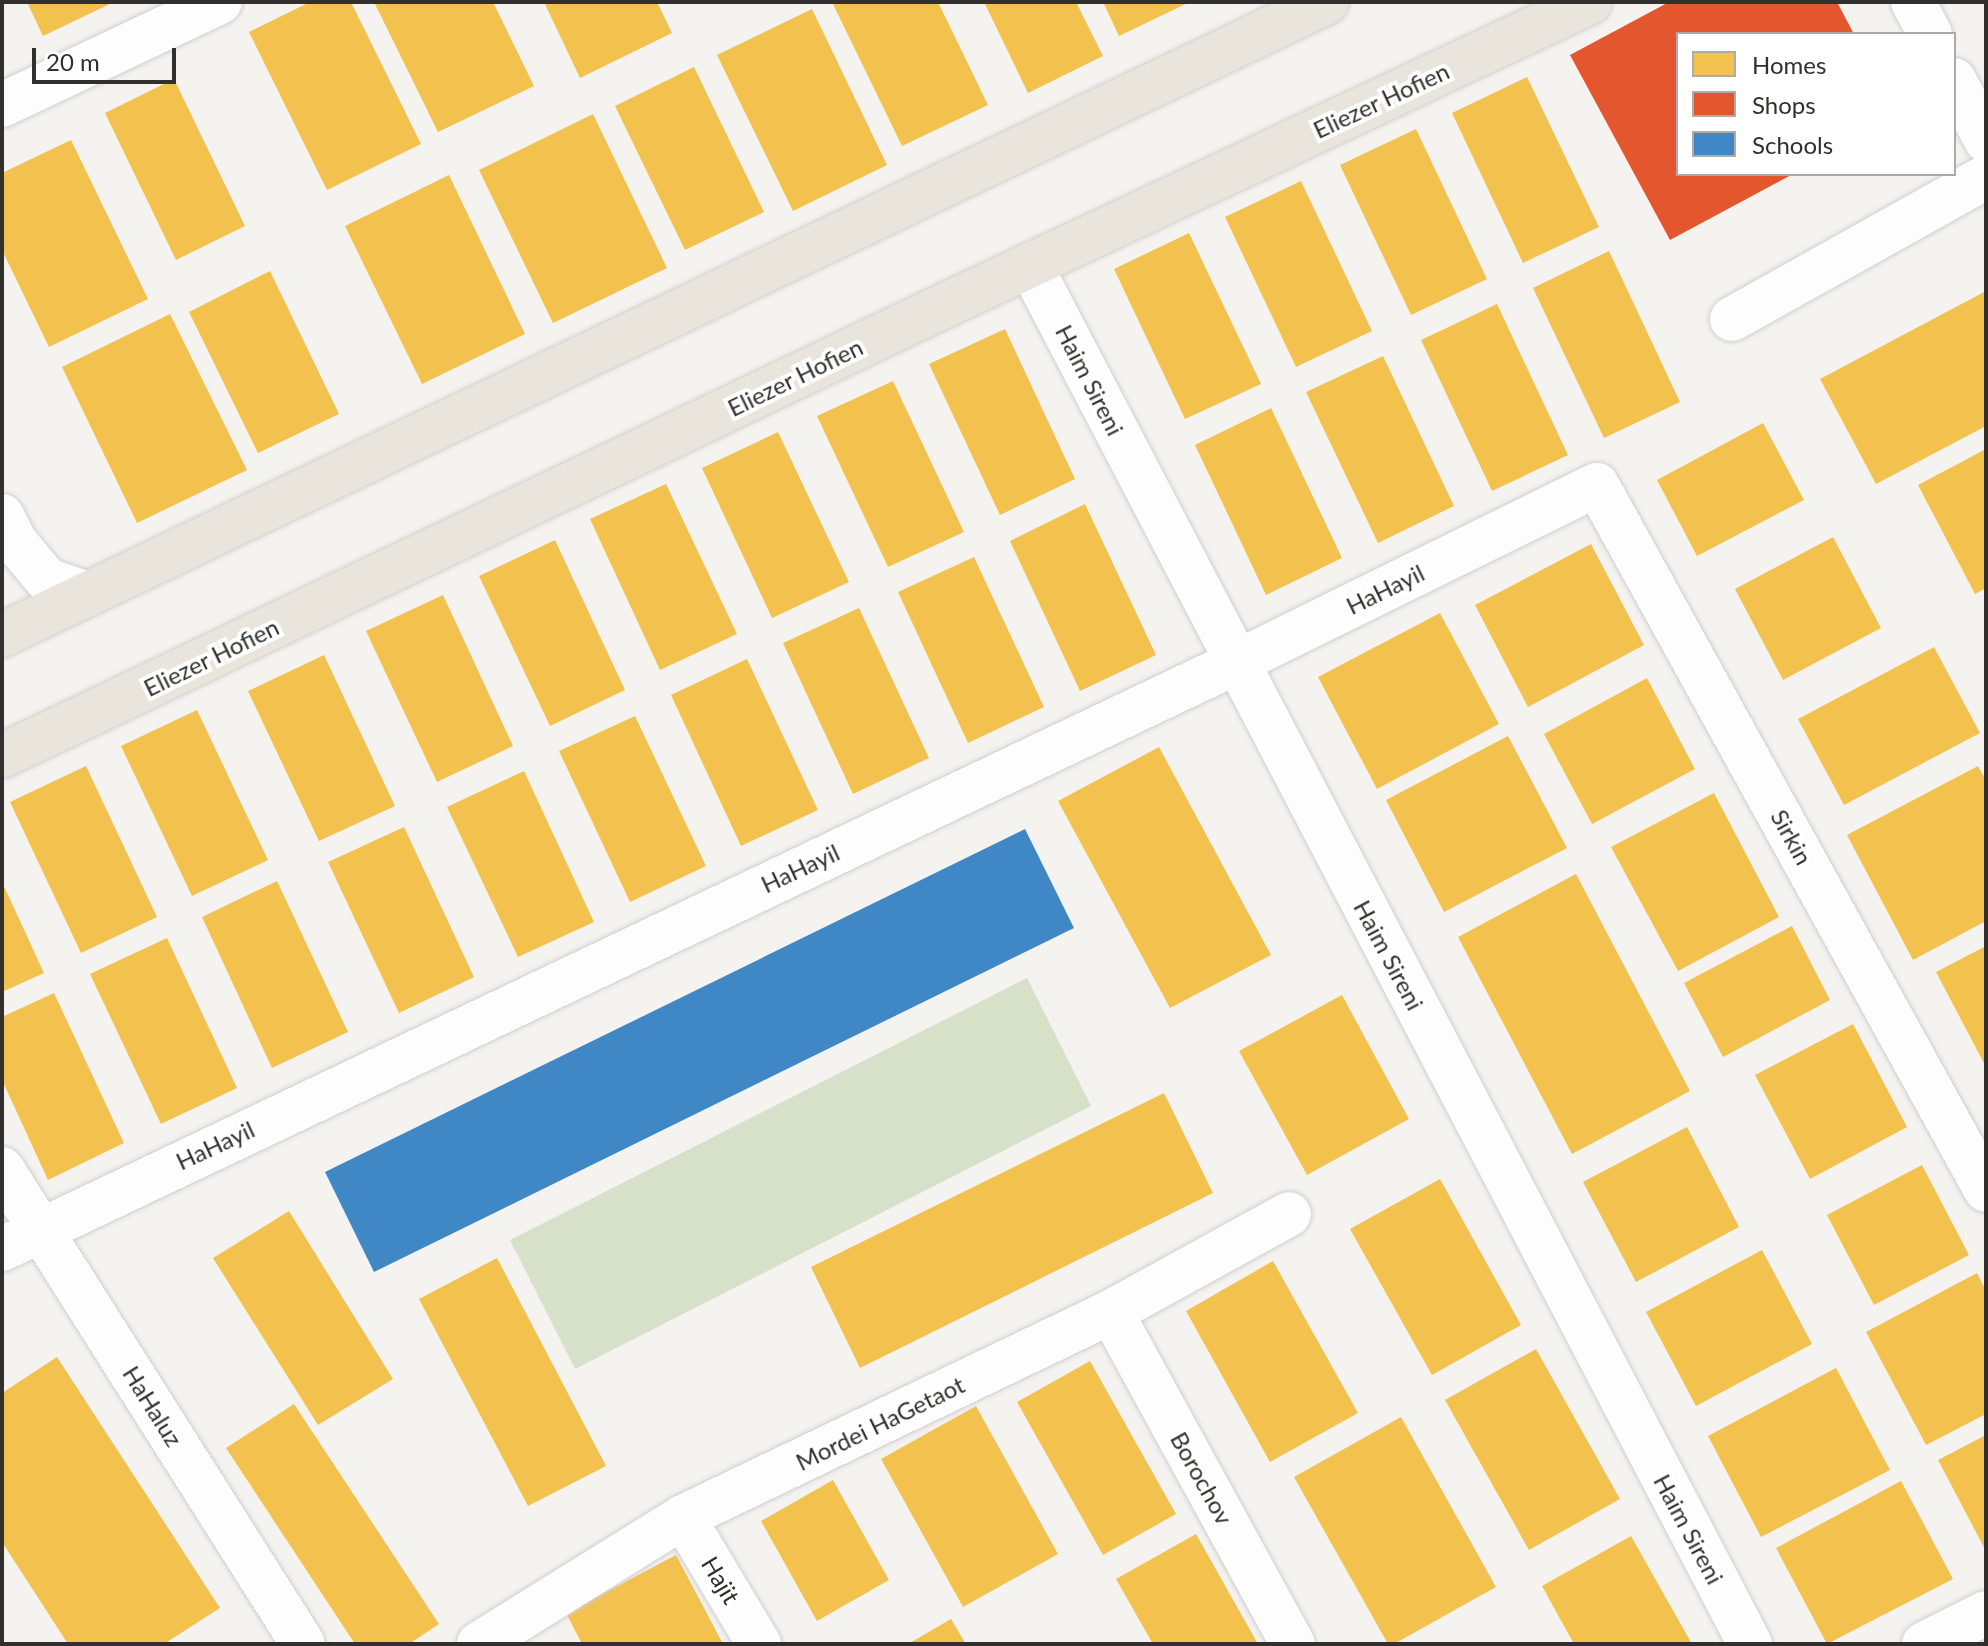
<!DOCTYPE html>
<html>
<head>
<meta charset="utf-8">
<style>
	body { margin:0 }
	#map { position:relative; width:1988px; height:1646px; overflow:hidden; background:#f5f3f0; font-family:Lato,sans-serif }
	div>[style] { position:absolute }
	[style*='--x'] { left:calc(var(--x)*1px); top:calc(var(--y)*1px); width:calc(var(--w)*1px); rotate:calc(var(--a)*1deg) }
	.green>* { inset:0; background:#d7e0c8 }
	.homes>* { inset:0; background:#f2c14e }
	.shops>* { inset:0; background:#e4572e }
	.schools>* { inset:0; background:#3f88c5 }
	.roads { filter:drop-shadow(0 0 2px #d0cfcc) drop-shadow(0 0 2px #d0cfcc) }
	.minor>* { height:44px; margin:-22px; padding:0 22px; transform-origin:22px; border-radius:22px; background:#fefdfd }
	.major>* { height:44px; margin:-22px; padding:0 22px; transform-origin:22px; border-radius:22px; background:#e9e4dc }
	span { translate:-50% -50%; white-space:nowrap; text-align:center; line-height:1.15; -webkit-text-stroke:8px #fff; paint-order:stroke }
	.street-label { font-size:24px; color:#31302e }
	.frame { position:absolute; inset:0; border:4px solid #31302e; pointer-events:none }
	.legend { position:absolute; left:1676px; top:32px; width:280px; height:144px; box-sizing:border-box; background:#fff; border:2px solid #adacab; margin:0; padding:10px 14px; list-style:none; font-size:24px; color:#31302e }
	.legend li { display:flex; align-items:center; gap:16px; height:40px }
	.legend b { width:40px; border:2px solid #adacab }
	.scale { position:absolute; left:32px; top:48px; width:144px; height:36px; box-sizing:border-box; border:4px solid #31302e; border-top:0; padding-left:10px; font-size:24px; line-height:28px; white-space:nowrap; color:#31302e; -webkit-text-stroke:6px #fff; paint-order:stroke }
</style>
</head>
<body>
<div id="map">
	<div class="green">
		<div style="clip-path:polygon(1027px 978px,1091px 1106px,575px 1369px,510px 1240px)"></div>
	</div>
	<div class="homes">
		<div style="clip-path:polygon(27px 2px,114px 2px,43px 36px)"></div>
		<div style="clip-path:polygon(310px 2px,351px 2px,421px 144px,327px 190px,249px 32px)"></div>
		<div style="clip-path:polygon(374px 2px,493px 2px,534px 86px,438px 132px)"></div>
		<div style="clip-path:polygon(544px 2px,657px 2px,672px 33px,580px 78px)"></div>
		<div style="clip-path:polygon(832px 2px,938px 2px,988px 105px,902px 146px)"></div>
		<div style="clip-path:polygon(984px 2px,1076px 2px,1103px 56px,1028px 93px)"></div>
		<div style="clip-path:polygon(1103px 2px,1190px 2px,1119px 36px)"></div>
		<div style="clip-path:polygon(812px 9px,887px 165px,793px 211px,717px 55px)"></div>
		<div style="clip-path:polygon(694px 67px,764px 212px,685px 250px,615px 106px)"></div>
		<div style="clip-path:polygon(1527px 77px,1599px 227px,1523px 263px,1452px 113px)"></div>
		<div style="clip-path:polygon(174px 79px,245px 226px,176px 260px,105px 113px)"></div>
		<div style="clip-path:polygon(593px 114px,667px 268px,553px 323px,479px 170px)"></div>
		<div style="clip-path:polygon(1416px 129px,1487px 279px,1411px 315px,1340px 165px)"></div>
		<div style="clip-path:polygon(71px 140px,148px 299px,49px 347px,2px 250px,2px 173px)"></div>
		<div style="clip-path:polygon(449px 175px,525px 334px,422px 384px,345px 226px)"></div>
		<div style="clip-path:polygon(1301px 181px,1372px 331px,1296px 367px,1225px 217px)"></div>
		<div style="clip-path:polygon(1189px 233px,1261px 384px,1185px 419px,1114px 269px)"></div>
		<div style="clip-path:polygon(1609px 251px,1680px 402px,1604px 438px,1533px 288px)"></div>
		<div style="clip-path:polygon(270px 271px,339px 414px,258px 453px,189px 312px)"></div>
		<div style="clip-path:polygon(1986px 291px,1986px 426px,1876px 484px,1820px 379px)"></div>
		<div style="clip-path:polygon(1497px 304px,1568px 455px,1492px 491px,1421px 340px)"></div>
		<div style="clip-path:polygon(170px 314px,247px 470px,137px 523px,62px 367px)"></div>
		<div style="clip-path:polygon(1005px 329px,1075px 479px,1000px 515px,929px 364px)"></div>
		<div style="clip-path:polygon(1383px 356px,1454px 506px,1378px 543px,1306px 392px)"></div>
		<div style="clip-path:polygon(893px 381px,964px 532px,888px 567px,817px 416px)"></div>
		<div style="clip-path:polygon(1271px 408px,1342px 558px,1266px 595px,1195px 445px)"></div>
		<div style="clip-path:polygon(1763px 423px,1804px 500px,1697px 556px,1657px 480px)"></div>
		<div style="clip-path:polygon(778px 432px,849px 582px,772px 618px,702px 468px)"></div>
		<div style="clip-path:polygon(1986px 449px,1986px 588px,1975px 594px,1918px 485px)"></div>
		<div style="clip-path:polygon(666px 484px,737px 634px,660px 670px,590px 519px)"></div>
		<div style="clip-path:polygon(1085px 504px,1156px 655px,1080px 691px,1010px 541px)"></div>
		<div style="clip-path:polygon(1833px 537px,1881px 628px,1783px 680px,1735px 589px)"></div>
		<div style="clip-path:polygon(555px 540px,625px 690px,550px 726px,479px 576px)"></div>
		<div style="clip-path:polygon(1591px 544px,1644px 645px,1528px 707px,1475px 605px)"></div>
		<div style="clip-path:polygon(974px 557px,1044px 707px,968px 743px,898px 592px)"></div>
		<div style="clip-path:polygon(443px 595px,513px 746px,437px 782px,366px 631px)"></div>
		<div style="clip-path:polygon(859px 608px,929px 758px,853px 794px,783px 643px)"></div>
		<div style="clip-path:polygon(1440px 613px,1499px 724px,1377px 789px,1318px 677px)"></div>
		<div style="clip-path:polygon(1934px 647px,1980px 733px,1844px 805px,1798px 719px)"></div>
		<div style="clip-path:polygon(324px 655px,395px 806px,319px 841px,248px 691px)"></div>
		<div style="clip-path:polygon(747px 659px,818px 810px,741px 846px,671px 695px)"></div>
		<div style="clip-path:polygon(1647px 678px,1695px 769px,1592px 824px,1544px 734px)"></div>
		<div style="clip-path:polygon(197px 710px,268px 860px,192px 896px,121px 746px)"></div>
		<div style="clip-path:polygon(635px 716px,706px 866px,630px 902px,559px 751px)"></div>
		<div style="clip-path:polygon(1508px 736px,1567px 848px,1444px 912px,1386px 800px)"></div>
		<div style="clip-path:polygon(1159px 747px,1271px 955px,1170px 1008px,1058px 801px)"></div>
		<div style="clip-path:polygon(86px 766px,157px 917px,81px 953px,10px 802px)"></div>
		<div style="clip-path:polygon(1978px 766px,1986px 781px,1986px 921px,1913px 960px,1847px 835px)"></div>
		<div style="clip-path:polygon(524px 771px,594px 922px,518px 957px,447px 807px)"></div>
		<div style="clip-path:polygon(1714px 793px,1779px 917px,1678px 971px,1611px 847px)"></div>
		<div style="clip-path:polygon(404px 827px,474px 977px,399px 1013px,328px 862px)"></div>
		<div style="clip-path:polygon(1576px 874px,1690px 1091px,1572px 1154px,1458px 937px)"></div>
		<div style="clip-path:polygon(277px 881px,348px 1032px,272px 1068px,202px 917px)"></div>
		<div style="clip-path:polygon(2px 882px,44px 973px,2px 992px)"></div>
		<div style="clip-path:polygon(1792px 926px,1830px 1000px,1723px 1057px,1684px 983px)"></div>
		<div style="clip-path:polygon(167px 938px,237px 1088px,161px 1124px,90px 974px)"></div>
		<div style="clip-path:polygon(1986px 946px,1986px 1067px,1936px 972px)"></div>
		<div style="clip-path:polygon(54px 993px,124px 1143px,48px 1180px,2px 1080px,2px 1017px)"></div>
		<div style="clip-path:polygon(1342px 995px,1409px 1119px,1307px 1175px,1239px 1051px)"></div>
		<div style="clip-path:polygon(1853px 1024px,1907px 1127px,1810px 1179px,1755px 1075px)"></div>
		<div style="clip-path:polygon(1164px 1093px,1213px 1193px,860px 1368px,811px 1267px)"></div>
		<div style="clip-path:polygon(1687px 1127px,1739px 1227px,1636px 1282px,1583px 1182px)"></div>
		<div style="clip-path:polygon(1922px 1165px,1969px 1255px,1874px 1305px,1827px 1215px)"></div>
		<div style="clip-path:polygon(1440px 1179px,1521px 1325px,1432px 1375px,1350px 1229px)"></div>
		<div style="clip-path:polygon(289px 1211px,393px 1379px,318px 1425px,213px 1258px)"></div>
		<div style="clip-path:polygon(1762px 1250px,1812px 1344px,1696px 1406px,1646px 1312px)"></div>
		<div style="clip-path:polygon(497px 1258px,606px 1466px,528px 1506px,419px 1299px)"></div>
		<div style="clip-path:polygon(1273px 1261px,1358px 1413px,1270px 1462px,1186px 1311px)"></div>
		<div style="clip-path:polygon(1977px 1273px,1986px 1291px,1986px 1414px,1926px 1445px,1866px 1332px)"></div>
		<div style="clip-path:polygon(1536px 1349px,1620px 1499px,1529px 1550px,1445px 1400px)"></div>
		<div style="clip-path:polygon(57px 1357px,220px 1608px,164px 1644px,68px 1644px,2px 1542px,2px 1393px)"></div>
		<div style="clip-path:polygon(1090px 1361px,1176px 1514px,1103px 1555px,1017px 1402px)"></div>
		<div style="clip-path:polygon(1836px 1368px,1890px 1470px,1761px 1537px,1708px 1436px)"></div>
		<div style="clip-path:polygon(294px 1404px,439px 1624px,409px 1644px,355px 1644px,226px 1448px)"></div>
		<div style="clip-path:polygon(976px 1406px,1058px 1554px,963px 1607px,881px 1459px)"></div>
		<div style="clip-path:polygon(1401px 1417px,1496px 1587px,1394px 1644px,1388px 1644px,1294px 1477px)"></div>
		<div style="clip-path:polygon(1986px 1435px,1986px 1551px,1938px 1460px)"></div>
		<div style="clip-path:polygon(833px 1480px,889px 1580px,817px 1621px,761px 1521px)"></div>
		<div style="clip-path:polygon(1901px 1481px,1953px 1579px,1827px 1644px,1776px 1548px)"></div>
		<div style="clip-path:polygon(1196px 1534px,1258px 1644px,1153px 1644px,1116px 1579px)"></div>
		<div style="clip-path:polygon(1631px 1536px,1692px 1644px,1574px 1644px,1542px 1586px)"></div>
		<div style="clip-path:polygon(676px 1555px,723px 1644px,582px 1644px,566px 1613px)"></div>
		<div style="clip-path:polygon(951px 1619px,966px 1644px,908px 1644px)"></div>
	</div>
	<div class="shops">
		<div style="clip-path:polygon(1669px 2px,1837px 2px,1854px 34px,1678px 34px,1678px 174px,1793px 174px,1670px 240px,1570px 55px)"></div>
	</div>
	<div class="schools">
		<div style="clip-path:polygon(1025px 829px,1074px 928px,374px 1272px,325px 1172px)"></div>
	</div>
	<div class="roads">
		<div class="minor">
			<div style="--x:1913;--y:2;--w:36;--a:62"></div>
			<div style="--x:1954;--y:80;--w:68;--a:61.9"></div>
			<div style="--x:2;--y:105;--w:241;--a:-25.3"></div>
			<div style="--x:1030;--y:265;--w:1556;--a:62.43"></div>
			<div style="--x:1732;--y:319;--w:291;--a:-29.2"></div>
			<div style="--x:2;--y:516;--w:30;--a:63"></div>
			<div style="--x:16;--y:543;--w:48;--a:50"></div>
			<div style="--x:47;--y:580;--w:43;--a:18.9"></div>
			<div style="--x:2;--y:1169;--w:562;--a:57.64"></div>
			<div style="--x:2;--y:1249;--w:1365;--a:-25.42"></div>
			<div style="--x:1235;--y:663;--w:403;--a:-26.2"></div>
			<div style="--x:1597;--y:485;--w:805;--a:61.11"></div>
			<div style="--x:1111;--y:1312;--w:379;--a:61.3"></div>
			<div style="--x:683;--y:1517;--w:148;--a:59.1"></div>
			<div style="--x:479;--y:1644;--w:240;--a:-31.9"></div>
			<div style="--x:683;--y:1517;--w:475;--a:-25.6"></div>
			<div style="--x:1111;--y:1312;--w:203;--a:-28.8"></div>
			<div style="--x:1924;--y:1644;--w:69;--a:-26.6"></div>
		</div>
		<div class="major">
			<div style="--x:2;--y:635;--w:1468;--a:-25.54"></div>
			<div style="--x:2;--y:756;--w:1051;--a:-25.54"></div>
			<div style="--x:950;--y:303;--w:707;--a:-25.19"></div>
		</div>
	</div>
	<div class="street-label">
		<span style="left:1381px;top:100px;rotate:-25deg">Eliezer Hofien</span>
		<span style="left:795px;top:377px;rotate:-26deg">Eliezer Hofien</span>
		<span style="left:1090px;top:380px;rotate:63deg">Haim Sireni</span>
		<span style="left:1385px;top:589px;rotate:-26deg">HaHayil</span>
		<span style="left:211px;top:657px;rotate:-26deg">Eliezer Hofien</span>
		<span style="left:1792px;top:837px;rotate:61deg">Sirkin</span>
		<span style="left:800px;top:868px;rotate:-25deg">HaHayil</span>
		<span style="left:1389px;top:955px;rotate:62deg">Haim Sireni</span>
		<span style="left:215px;top:1145px;rotate:-25deg">HaHayil</span>
		<span style="left:153px;top:1406px;rotate:58deg">HaHaluz</span>
		<span style="left:880px;top:1423px;rotate:-26deg">Mordei HaGetaot</span>
		<span style="left:1202px;top:1478px;rotate:61deg">Borochov</span>
		<span style="left:1689px;top:1529px;rotate:62deg">Haim Sireni</span>
		<span style="left:721px;top:1580px;rotate:59deg">Hajit</span>
	</div>
	<div class="frame"></div>
	<ul class="legend">
	<li><b style="height:22px;background:#f2c14e"></b>Homes</li>
	<li><b style="height:22px;background:#e4572e"></b>Shops</li>
	<li><b style="height:22px;background:#3f88c5"></b>Schools</li>
	</ul>
	<div class="scale">20 m</div>
</div>
</body>
</html>
